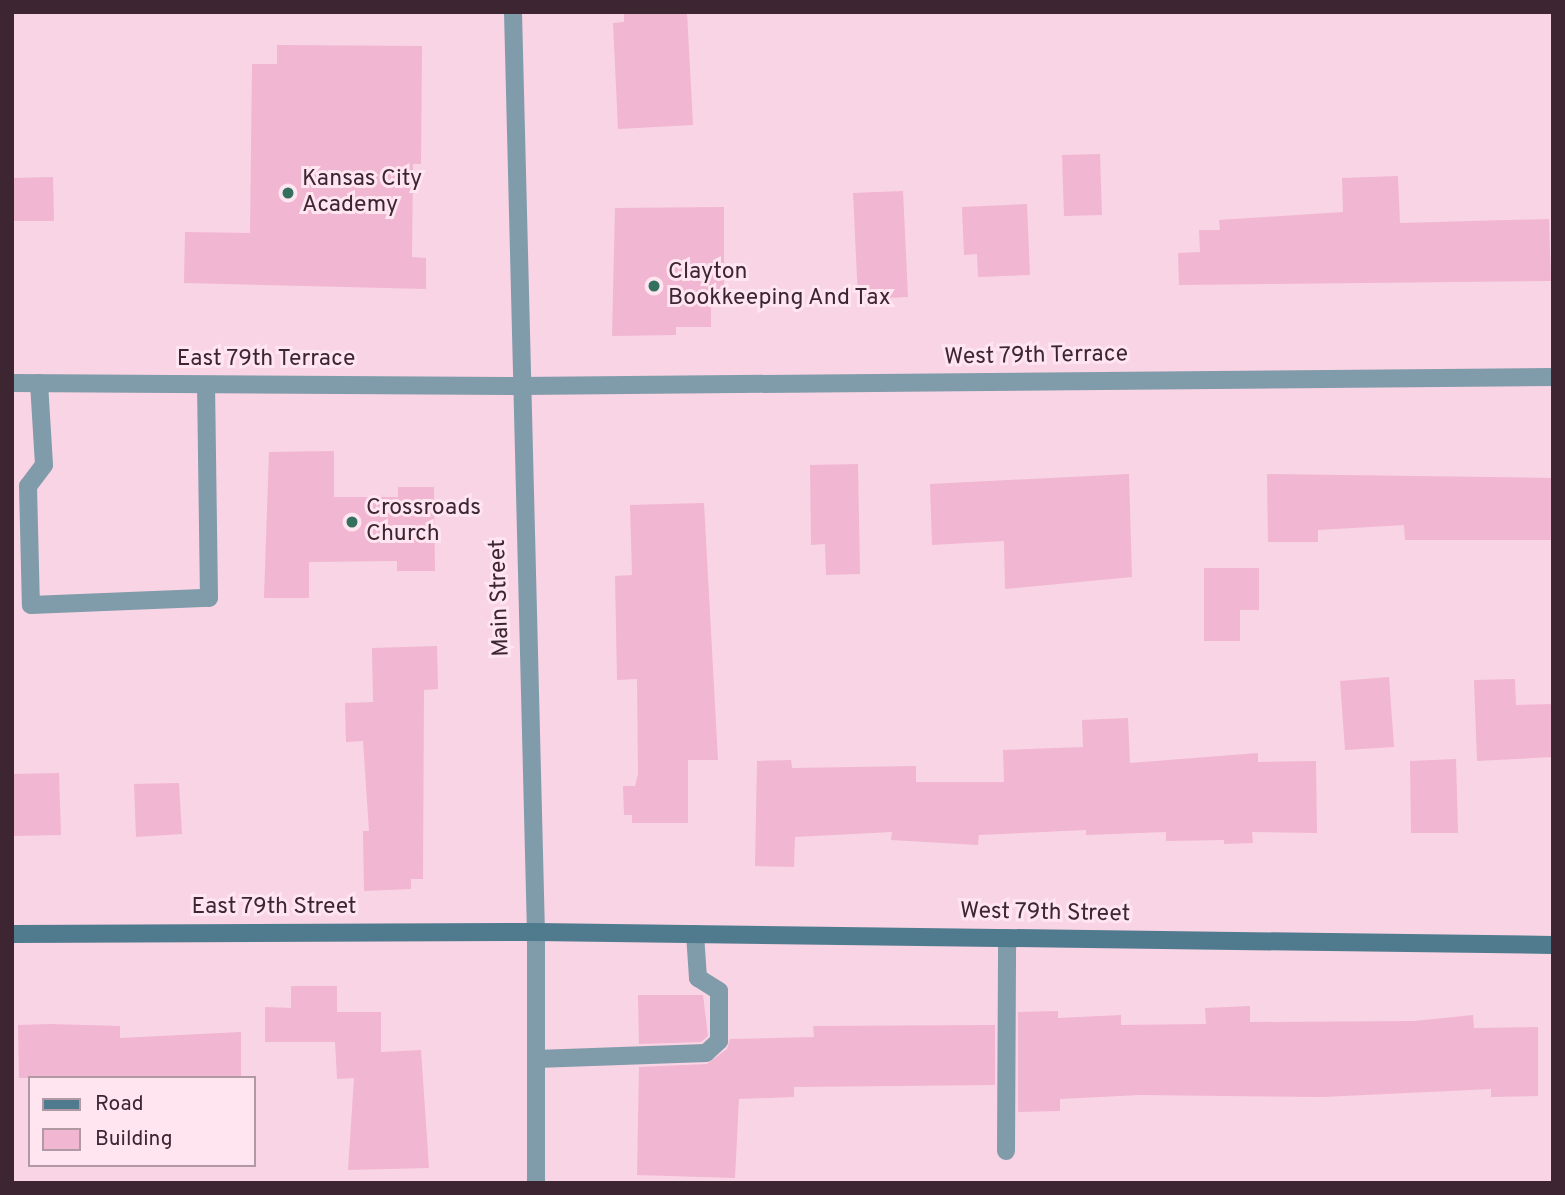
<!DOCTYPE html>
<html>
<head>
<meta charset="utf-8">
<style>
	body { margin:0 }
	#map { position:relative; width:1565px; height:1195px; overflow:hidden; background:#f9d4e4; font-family:Overpass,sans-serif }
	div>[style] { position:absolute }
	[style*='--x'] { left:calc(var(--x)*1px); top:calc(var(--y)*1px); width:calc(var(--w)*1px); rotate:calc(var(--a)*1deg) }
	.building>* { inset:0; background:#f1b6d1 }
	.lane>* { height:18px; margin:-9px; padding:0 9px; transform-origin:9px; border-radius:9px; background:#809ba9 }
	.street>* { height:18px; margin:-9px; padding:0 9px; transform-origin:9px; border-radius:9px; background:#809ba9 }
	.secondary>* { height:18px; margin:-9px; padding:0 9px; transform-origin:9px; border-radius:9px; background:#507a8e }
	.dots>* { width:19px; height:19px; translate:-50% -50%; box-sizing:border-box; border:4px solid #fee5f0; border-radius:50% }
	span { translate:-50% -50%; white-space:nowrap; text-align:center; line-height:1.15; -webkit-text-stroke:6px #fee5f0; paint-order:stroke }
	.poi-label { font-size:23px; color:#3d2631 }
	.left { translate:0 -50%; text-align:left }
	.street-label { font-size:23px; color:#3d2631 }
	.frame { position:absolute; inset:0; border:14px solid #3d2631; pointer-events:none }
	.legend { position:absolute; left:28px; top:1076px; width:228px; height:91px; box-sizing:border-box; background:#fee5f0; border:2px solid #b199a4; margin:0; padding:9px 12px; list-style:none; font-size:21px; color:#3d2631 }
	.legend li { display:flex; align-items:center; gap:14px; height:35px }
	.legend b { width:35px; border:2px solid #b199a4 }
</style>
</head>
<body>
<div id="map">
	<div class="building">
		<div style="clip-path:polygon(624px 12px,687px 12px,693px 125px,618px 129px,613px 23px,624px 22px)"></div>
		<div style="clip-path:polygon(277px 45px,422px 46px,421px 164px,413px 164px,412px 257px,426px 258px,426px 289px,184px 283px,185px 232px,250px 233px,252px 64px,277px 64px)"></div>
		<div style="clip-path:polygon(1100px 154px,1102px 215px,1064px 216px,1062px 155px)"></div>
		<div style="clip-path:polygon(1398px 176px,1400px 223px,1549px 219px,1551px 281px,1179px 285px,1178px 253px,1200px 252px,1199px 230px,1220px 230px,1219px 220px,1343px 212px,1342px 178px)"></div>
		<div style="clip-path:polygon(53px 177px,54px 221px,12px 221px,12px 178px)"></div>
		<div style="clip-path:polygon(903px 191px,908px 297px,858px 299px,853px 193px)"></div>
		<div style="clip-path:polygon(1027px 204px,1030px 275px,978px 277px,977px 254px,964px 255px,962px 207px)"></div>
		<div style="clip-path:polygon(724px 207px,724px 303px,711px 303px,711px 327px,676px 327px,676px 335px,612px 336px,615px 208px)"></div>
		<div style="clip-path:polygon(334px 451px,334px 497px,398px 497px,398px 487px,434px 487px,435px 571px,397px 571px,397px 561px,309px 562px,309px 598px,264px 598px,269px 452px)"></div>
		<div style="clip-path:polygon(858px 464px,860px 574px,826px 575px,825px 544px,811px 545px,810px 465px)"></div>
		<div style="clip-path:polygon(1129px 474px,1132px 577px,1005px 589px,1004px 541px,932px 545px,930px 484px)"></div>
		<div style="clip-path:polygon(1267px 474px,1553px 478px,1553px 540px,1405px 540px,1404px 525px,1318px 530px,1318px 542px,1268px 542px)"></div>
		<div style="clip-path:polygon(704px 503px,718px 760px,688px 760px,688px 823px,632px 823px,632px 815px,624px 815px,623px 786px,635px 786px,638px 774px,637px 679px,617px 680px,615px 576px,632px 575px,630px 505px)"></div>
		<div style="clip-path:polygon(1204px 568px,1259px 568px,1259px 610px,1240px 610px,1240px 641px,1204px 641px)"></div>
		<div style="clip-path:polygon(437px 646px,438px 689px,424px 690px,423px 879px,411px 879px,411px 889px,364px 891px,363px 831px,369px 831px,363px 741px,346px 742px,345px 703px,373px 702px,372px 648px)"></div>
		<div style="clip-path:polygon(1389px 677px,1394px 747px,1345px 750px,1340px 681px)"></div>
		<div style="clip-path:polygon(1515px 679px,1516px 705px,1553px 704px,1553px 757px,1477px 761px,1474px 680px)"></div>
		<div style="clip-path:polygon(1128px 718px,1130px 763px,1258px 753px,1258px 762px,1316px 761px,1317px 833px,1252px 832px,1253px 843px,1224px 844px,1224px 840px,1166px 841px,1166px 832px,1086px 835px,1086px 830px,979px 835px,978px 845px,891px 840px,892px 832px,795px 837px,794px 867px,755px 866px,757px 761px,791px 760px,792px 768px,916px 766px,916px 782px,1004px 782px,1003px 750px,1083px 747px,1082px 720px)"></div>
		<div style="clip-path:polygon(1456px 759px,1458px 833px,1411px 833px,1410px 761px)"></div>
		<div style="clip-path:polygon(59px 773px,61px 835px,12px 836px,12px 774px)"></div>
		<div style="clip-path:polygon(179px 783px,182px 834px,136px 837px,134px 784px)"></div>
		<div style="clip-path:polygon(291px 986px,337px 986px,337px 1012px,381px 1012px,381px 1052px,421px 1050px,429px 1168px,348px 1170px,354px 1078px,337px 1079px,335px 1042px,265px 1042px,265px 1007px,291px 1008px)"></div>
		<div style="clip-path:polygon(638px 995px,703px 995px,708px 1036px,701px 1042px,639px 1044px)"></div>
		<div style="clip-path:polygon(1250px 1006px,1250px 1022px,1414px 1021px,1473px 1015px,1474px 1028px,1538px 1027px,1538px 1096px,1491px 1097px,1491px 1089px,1323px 1097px,1140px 1095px,1060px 1099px,1060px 1111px,1018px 1112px,1018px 1012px,1058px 1011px,1058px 1018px,1121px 1015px,1121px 1025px,1206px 1024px,1205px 1008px)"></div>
		<div style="clip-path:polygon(50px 1024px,120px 1026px,120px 1038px,241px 1032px,241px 1078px,19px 1078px,18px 1025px)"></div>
		<div style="clip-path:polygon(995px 1025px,995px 1085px,794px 1087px,794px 1097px,739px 1099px,735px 1178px,637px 1175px,639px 1067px,707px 1064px,727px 1049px,730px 1039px,814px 1037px,813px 1026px)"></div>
	</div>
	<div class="lane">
		<div style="--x:39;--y:383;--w:82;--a:86.5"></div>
		<div style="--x:44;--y:465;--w:26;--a:127"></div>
		<div style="--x:28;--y:486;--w:119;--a:88.6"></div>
		<div style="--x:31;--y:605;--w:178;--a:-2.3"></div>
		<div style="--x:209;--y:598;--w:213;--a:-90.8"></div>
		<div style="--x:536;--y:1059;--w:170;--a:-2"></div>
		<div style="--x:706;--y:1053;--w:18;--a:-43"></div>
		<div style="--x:719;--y:1041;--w:50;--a:-90"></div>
		<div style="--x:719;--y:991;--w:25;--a:-148"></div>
		<div style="--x:698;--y:978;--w:44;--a:-93.9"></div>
		<div style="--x:1006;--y:1151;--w:213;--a:-89.7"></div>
	</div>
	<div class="street">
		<div style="--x:513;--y:12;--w:920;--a:88.57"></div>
		<div style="--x:536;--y:932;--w:251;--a:90"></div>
		<div style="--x:12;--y:383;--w:507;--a:0.34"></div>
		<div style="--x:519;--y:386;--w:1034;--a:-0.5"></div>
	</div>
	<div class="secondary">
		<div style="--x:12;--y:934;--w:524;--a:-0.22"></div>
		<div style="--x:536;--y:932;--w:1017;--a:0.73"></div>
	</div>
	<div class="dots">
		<div style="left:288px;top:193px;background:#33705d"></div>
		<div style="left:654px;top:286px;background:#33705d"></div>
		<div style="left:352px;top:522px;background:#33705d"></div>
	</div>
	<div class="poi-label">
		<span class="left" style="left:302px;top:193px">Kansas City<br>Academy</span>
		<span class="left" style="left:668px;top:286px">Clayton<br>Bookkeeping And Tax</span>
		<span class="left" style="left:366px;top:522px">Crossroads<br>Church</span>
	</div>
	<div class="street-label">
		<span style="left:1036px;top:357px;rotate:-1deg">West 79th Terrace</span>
		<span style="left:266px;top:360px">East 79th Terrace</span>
		<span style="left:501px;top:598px;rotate:-92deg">Main Street</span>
		<span style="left:274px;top:908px">East 79th Street</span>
		<span style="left:1045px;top:914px;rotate:1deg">West 79th Street</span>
	</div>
	<div class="frame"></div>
	<ul class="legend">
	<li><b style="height:9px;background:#507a8e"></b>Road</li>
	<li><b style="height:19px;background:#f1b6d1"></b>Building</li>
	</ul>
</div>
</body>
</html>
